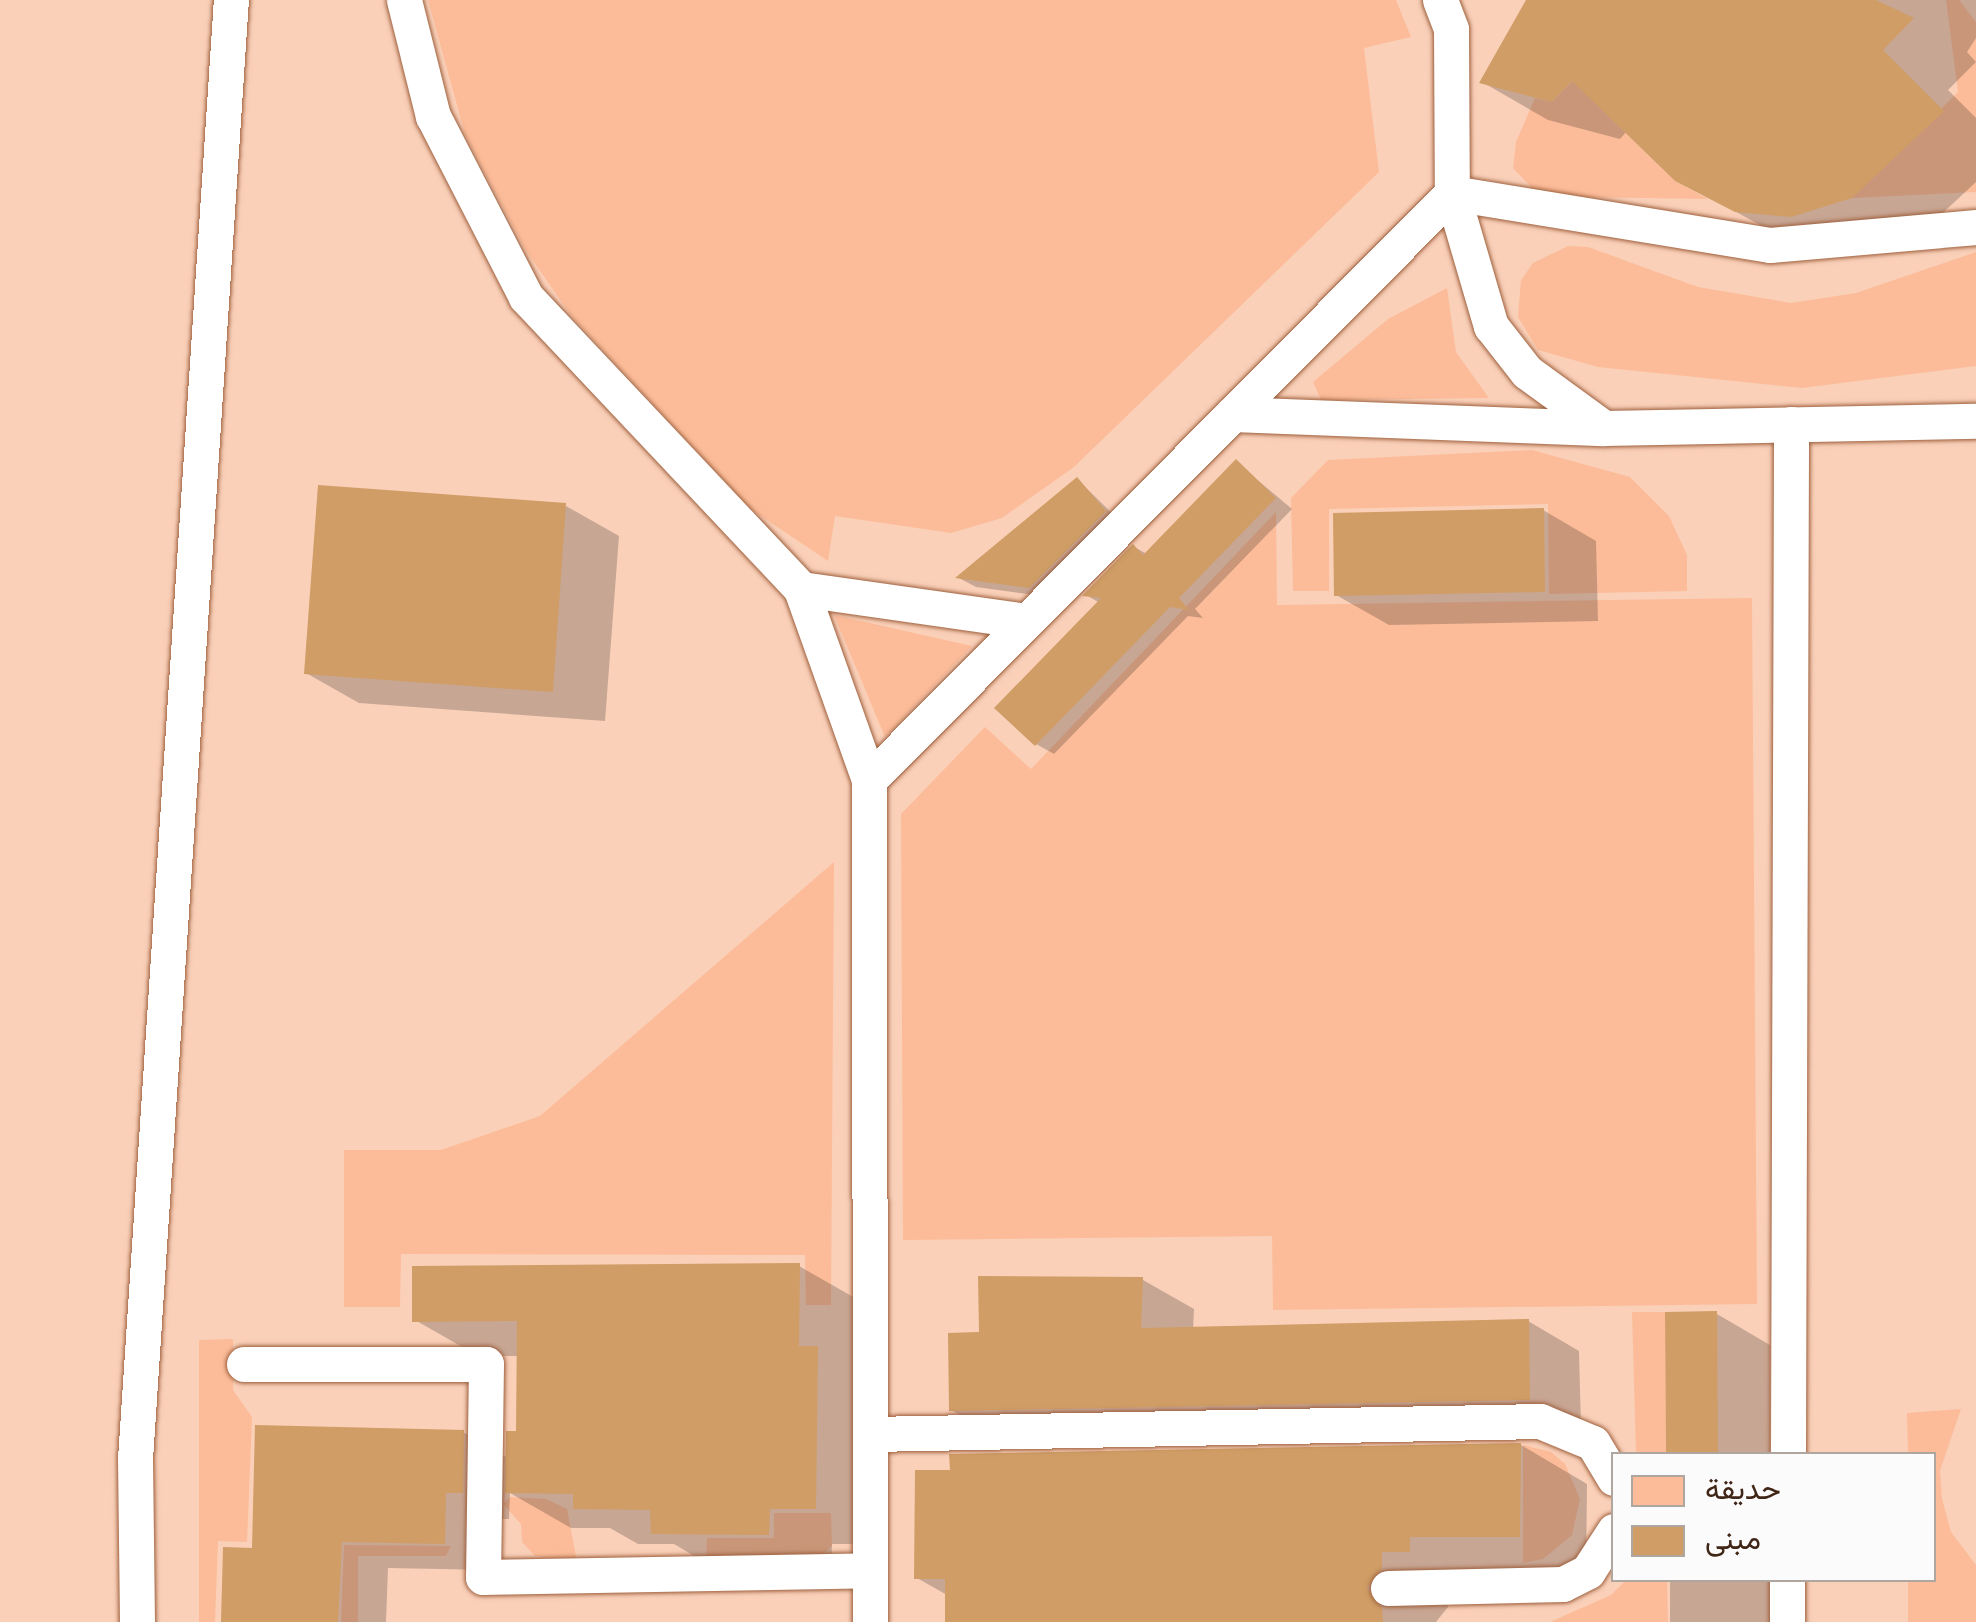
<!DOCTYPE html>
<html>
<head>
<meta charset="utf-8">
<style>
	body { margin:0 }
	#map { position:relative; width:1976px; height:1622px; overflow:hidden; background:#fad0b9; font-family:Raleway,Vazirmatn,sans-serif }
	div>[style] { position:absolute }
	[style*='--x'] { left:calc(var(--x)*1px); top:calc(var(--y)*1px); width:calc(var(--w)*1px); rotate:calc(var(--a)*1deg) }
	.green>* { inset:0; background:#fcbc99 }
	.shadow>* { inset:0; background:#0003 }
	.building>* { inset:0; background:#cf9d65 }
	.roads { filter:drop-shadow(0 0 2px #9e603d) drop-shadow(0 0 2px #9e603d) }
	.service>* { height:35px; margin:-17.5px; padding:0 17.5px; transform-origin:17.5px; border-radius:17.5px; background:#fff }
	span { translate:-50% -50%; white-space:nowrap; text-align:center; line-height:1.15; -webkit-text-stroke:8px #fbfbfb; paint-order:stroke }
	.legend { position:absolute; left:1611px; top:1452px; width:325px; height:130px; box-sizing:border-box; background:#fbfbfb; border:2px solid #b0a6a0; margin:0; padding:12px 18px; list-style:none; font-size:30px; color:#402617 }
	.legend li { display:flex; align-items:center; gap:20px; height:50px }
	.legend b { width:50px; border:2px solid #b0a6a0 }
</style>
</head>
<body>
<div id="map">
	<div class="green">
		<div style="clip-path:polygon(428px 0,1396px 0,1411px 37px,1364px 48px,1379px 172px,1074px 467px,1002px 518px,951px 533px,835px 516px,828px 561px,749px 508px,570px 314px,525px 249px,465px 134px)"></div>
		<div style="clip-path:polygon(1652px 0,1611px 119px,1675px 181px,1708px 199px,1575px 197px,1534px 190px,1513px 168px,1516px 142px,1535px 98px,1552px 102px)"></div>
		<div style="clip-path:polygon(1946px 0,1959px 0,1976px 22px,1976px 192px,1852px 198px,1958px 92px)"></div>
		<div style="clip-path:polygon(1568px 246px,1588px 247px,1698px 287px,1791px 303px,1856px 293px,1976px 252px,1976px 366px,1802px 388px,1598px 367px,1538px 350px,1518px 317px,1521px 280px,1533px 263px)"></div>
		<div style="clip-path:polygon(1447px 288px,1456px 352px,1489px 398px,1321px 400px,1313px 382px,1388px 319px)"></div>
		<div style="clip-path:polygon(1532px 450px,1630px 477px,1669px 516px,1687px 555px,1687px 591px,1549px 594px,1548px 504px,1329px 509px,1329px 591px,1293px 591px,1291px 498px,1328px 460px)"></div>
		<div style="clip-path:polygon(1276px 512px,1277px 605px,1752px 598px,1757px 1304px,1273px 1310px,1272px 1236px,903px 1240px,901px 814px,985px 727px,1031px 769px)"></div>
		<div style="clip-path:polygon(834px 615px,972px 646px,885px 737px)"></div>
		<div style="clip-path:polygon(834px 862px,831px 1305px,806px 1305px,805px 1255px,401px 1254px,400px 1307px,344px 1307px,344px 1150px,441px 1150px,540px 1116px)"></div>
		<div style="clip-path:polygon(1632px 1312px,1665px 1312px,1666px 1454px,1636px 1454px)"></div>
		<div style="clip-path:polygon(233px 1339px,233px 1390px,252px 1417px,247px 1542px,218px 1541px,215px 1622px,199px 1622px,199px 1340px)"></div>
		<div style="clip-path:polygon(1961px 1409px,1940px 1471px,1942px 1499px,1951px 1532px,1976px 1565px,1976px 1622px,1908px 1622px,1908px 1580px,1934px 1580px,1934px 1454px,1908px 1454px,1907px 1413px)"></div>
		<div style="clip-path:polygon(1523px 1445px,1551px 1452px,1565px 1464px,1580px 1499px,1572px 1535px,1543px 1559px,1523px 1563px)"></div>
		<div style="clip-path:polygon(510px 1497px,546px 1499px,567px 1509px,577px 1562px,535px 1556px,522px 1542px,521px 1524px,503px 1504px)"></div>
		<div style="clip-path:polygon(774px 1513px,831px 1513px,832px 1546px,819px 1557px,706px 1557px,707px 1538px,774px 1538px)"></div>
		<div style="clip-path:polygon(344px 1545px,451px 1546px,446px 1556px,358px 1556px,358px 1622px,341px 1622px)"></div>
		<div style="clip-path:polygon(1626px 1580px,1667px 1580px,1668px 1622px,1550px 1622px,1611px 1595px)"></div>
	</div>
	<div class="shadow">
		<div style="clip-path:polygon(1529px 0,1976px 0,1976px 38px,1967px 52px,1976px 62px,1948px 90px,1976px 118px,1976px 182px,1919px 235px,1804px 249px,1676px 179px,1627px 131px,1620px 139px,1548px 120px,1482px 82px)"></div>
		<div style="clip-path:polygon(1236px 462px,1292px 509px,1195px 609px,1203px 618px,1188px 616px,1054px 754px,1036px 744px,1100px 603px,1086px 595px,1134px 547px,1147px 554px)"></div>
		<div style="clip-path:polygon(1078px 480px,1122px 523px,1048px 597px,976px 587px,959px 578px)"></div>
		<div style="clip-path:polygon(566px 506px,619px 536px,605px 721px,359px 703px,306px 673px)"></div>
		<div style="clip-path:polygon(1543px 510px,1596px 541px,1598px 621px,1389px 625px,1336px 595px)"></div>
		<div style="clip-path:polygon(799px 1266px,862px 1302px,878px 1544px,832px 1544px,831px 1569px,716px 1569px,674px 1544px,638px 1544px,610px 1528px,571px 1528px,510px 1493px,509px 1519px,493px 1519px,492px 1570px,388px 1568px,386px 1622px,223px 1622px,255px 1551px,463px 1432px,508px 1458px,519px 1433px,520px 1356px,478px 1356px,415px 1320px)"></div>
		<div style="clip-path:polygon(1143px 1280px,1194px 1309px,1193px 1330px,1528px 1321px,1579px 1351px,1581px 1428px,1003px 1439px,951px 1410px,981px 1335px)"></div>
		<div style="clip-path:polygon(1668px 1314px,1717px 1314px,1770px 1345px,1770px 1454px,1669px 1454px)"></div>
		<div style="clip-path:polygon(1521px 1445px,1587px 1484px,1586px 1574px,1448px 1589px,1448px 1607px,1436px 1622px,948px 1622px,947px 1595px,917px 1578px)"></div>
		<div style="clip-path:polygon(1670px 1580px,1771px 1580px,1771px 1622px,1670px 1622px)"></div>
	</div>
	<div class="building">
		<div style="clip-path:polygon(1526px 0,1876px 0,1914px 18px,1883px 50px,1944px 111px,1852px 198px,1791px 217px,1735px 212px,1675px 181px,1572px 81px,1552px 102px,1479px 83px)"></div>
		<div style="clip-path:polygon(1236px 459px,1276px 498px,1179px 598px,1189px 610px,1170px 607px,1035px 746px,994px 708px,1101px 598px,1082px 596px,1133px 544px,1143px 555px)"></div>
		<div style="clip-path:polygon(1077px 477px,1106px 511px,1029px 588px,955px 578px)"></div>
		<div style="clip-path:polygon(318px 485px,566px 503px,553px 692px,304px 674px)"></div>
		<div style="clip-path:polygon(1544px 508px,1545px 592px,1334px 596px,1333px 513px)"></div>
		<div style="clip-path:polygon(800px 1263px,799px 1346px,818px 1346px,816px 1509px,770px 1509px,769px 1535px,651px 1534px,650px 1510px,573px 1509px,573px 1494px,505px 1493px,506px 1431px,516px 1431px,517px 1321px,412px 1322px,412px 1266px)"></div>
		<div style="clip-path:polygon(978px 1276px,1143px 1277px,1141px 1328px,1529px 1319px,1530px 1400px,949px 1411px,948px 1333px,979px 1332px)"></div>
		<div style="clip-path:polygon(1717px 1311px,1718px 1454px,1666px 1454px,1665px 1312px)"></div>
		<div style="clip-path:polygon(255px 1425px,464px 1430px,463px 1493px,446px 1493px,445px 1544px,342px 1542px,338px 1622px,221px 1622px,223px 1547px,252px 1548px)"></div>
		<div style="clip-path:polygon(1521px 1443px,1520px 1537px,1410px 1537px,1410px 1552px,1382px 1552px,1382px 1568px,1367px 1588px,1382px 1608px,1383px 1622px,945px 1622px,945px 1579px,914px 1579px,915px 1470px,950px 1470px,949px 1454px)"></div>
	</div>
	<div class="roads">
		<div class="service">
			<div style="--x:404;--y:0;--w:120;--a:76"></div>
			<div style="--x:433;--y:116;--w:203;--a:62.8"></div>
			<div style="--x:526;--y:297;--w:401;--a:46.7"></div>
			<div style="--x:801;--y:589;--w:203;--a:70.4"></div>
			<div style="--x:869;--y:780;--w:842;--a:89.93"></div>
			<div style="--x:1440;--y:0;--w:31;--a:69"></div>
			<div style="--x:1451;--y:29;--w:164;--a:89.7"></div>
			<div style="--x:1452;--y:193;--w:139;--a:73.7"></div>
			<div style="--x:1491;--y:326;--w:58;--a:52"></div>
			<div style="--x:1527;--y:372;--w:95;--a:36"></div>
			<div style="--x:1452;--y:193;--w:322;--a:9.3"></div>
			<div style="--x:1770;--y:245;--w:207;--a:-5"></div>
			<div style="--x:1232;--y:414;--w:372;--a:2.2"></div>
			<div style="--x:1604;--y:428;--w:372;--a:-1.1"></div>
			<div style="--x:801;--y:589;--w:227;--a:8.1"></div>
			<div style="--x:869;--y:780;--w:827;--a:-45.2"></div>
			<div style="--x:244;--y:1364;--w:242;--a:0"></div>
			<div style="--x:486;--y:1364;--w:213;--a:90.8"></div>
			<div style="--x:483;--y:1577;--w:387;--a:-1"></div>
			<div style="--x:871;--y:1434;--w:669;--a:-1.11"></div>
			<div style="--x:1540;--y:1421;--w:57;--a:22.5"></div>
			<div style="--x:1593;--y:1443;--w:41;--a:59"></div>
			<div style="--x:1788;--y:1454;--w:1030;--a:-89.83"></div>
			<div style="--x:1388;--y:1588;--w:175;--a:-1.3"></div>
			<div style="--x:1563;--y:1584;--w:28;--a:-27"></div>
			<div style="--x:1588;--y:1571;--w:48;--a:-57"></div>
			<div style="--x:137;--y:1622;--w:163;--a:-90.7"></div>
			<div style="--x:135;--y:1459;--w:1462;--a:-86.24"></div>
			<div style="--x:1787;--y:1622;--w:42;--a:-90"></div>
		</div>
	</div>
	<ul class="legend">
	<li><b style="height:28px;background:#fcbc99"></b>حديقة</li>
	<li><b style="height:28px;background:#cf9d65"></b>مبنى</li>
	</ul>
</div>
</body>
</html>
